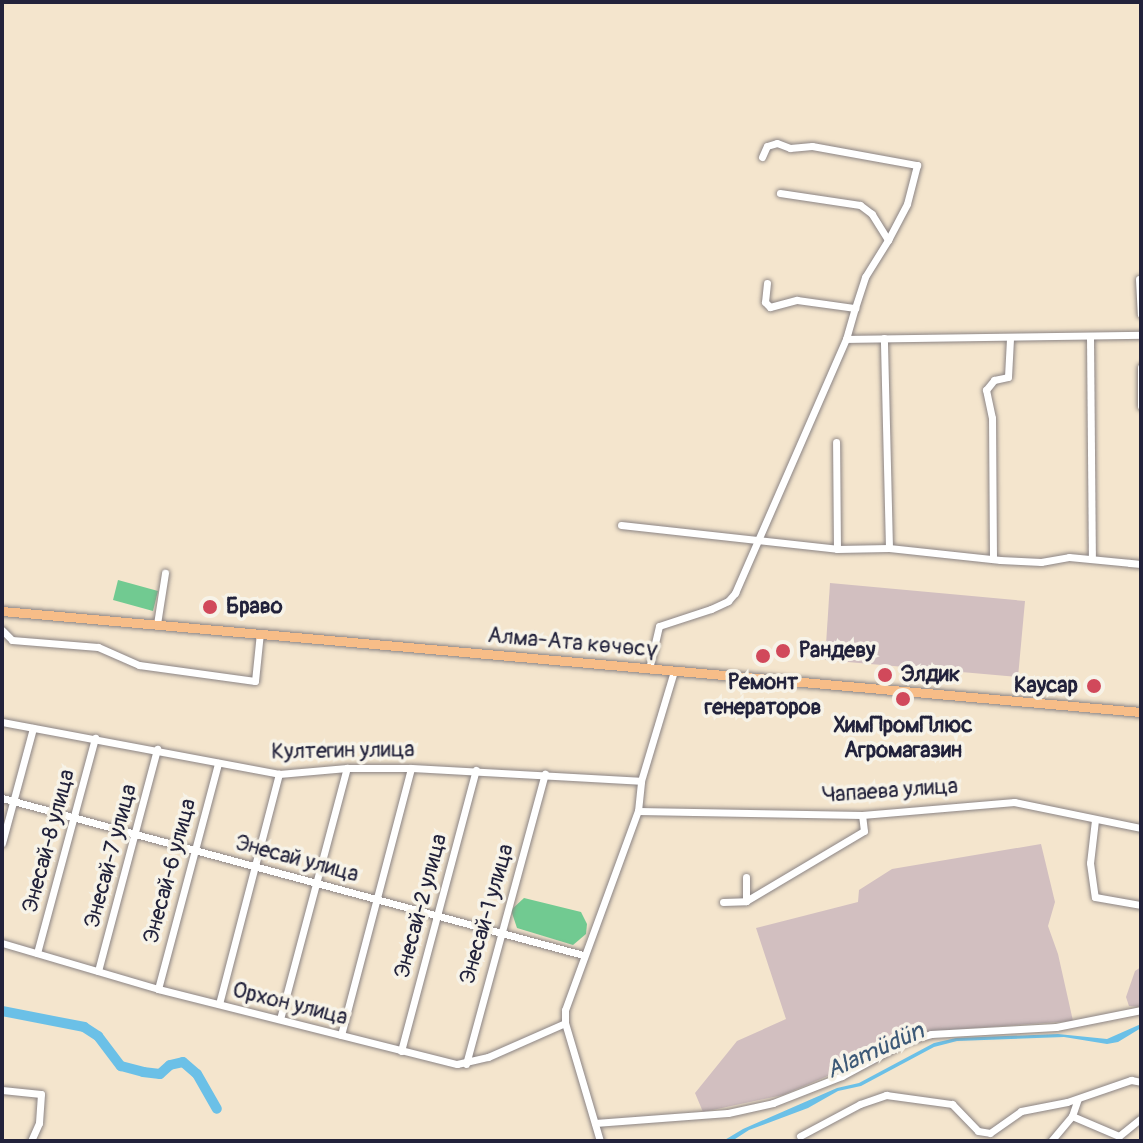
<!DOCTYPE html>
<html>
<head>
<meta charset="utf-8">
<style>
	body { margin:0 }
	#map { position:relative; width:1143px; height:1143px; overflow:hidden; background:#f4e5cd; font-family:Pangolin,sans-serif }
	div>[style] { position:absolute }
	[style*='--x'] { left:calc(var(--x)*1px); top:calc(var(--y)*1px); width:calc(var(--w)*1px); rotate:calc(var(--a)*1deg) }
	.industrial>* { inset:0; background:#d2bfc0 }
	.green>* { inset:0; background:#71ca91 }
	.water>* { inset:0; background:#6bc0e7 }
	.river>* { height:10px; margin:-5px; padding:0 5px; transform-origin:5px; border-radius:5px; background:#6bc0e7 }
	.roads { filter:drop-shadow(0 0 2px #8b8484) drop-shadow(0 0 2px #8b8484) }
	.minor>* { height:7px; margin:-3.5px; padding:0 3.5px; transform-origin:3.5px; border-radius:3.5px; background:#fff }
	.major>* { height:9px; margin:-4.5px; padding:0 4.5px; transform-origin:4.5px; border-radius:4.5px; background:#f7bd88 }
	.dots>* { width:22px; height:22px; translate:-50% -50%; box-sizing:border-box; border:4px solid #f7f3e8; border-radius:50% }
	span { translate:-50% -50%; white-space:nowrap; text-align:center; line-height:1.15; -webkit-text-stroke:7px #f7f3e8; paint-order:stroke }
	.poi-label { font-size:22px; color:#22223b; font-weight:700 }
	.left { translate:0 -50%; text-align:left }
	.right { translate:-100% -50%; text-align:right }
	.street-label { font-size:22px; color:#22223b }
	.water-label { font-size:24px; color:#3c5977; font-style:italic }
	.frame { position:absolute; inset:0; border:4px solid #22223b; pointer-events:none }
</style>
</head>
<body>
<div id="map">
	<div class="industrial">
		<div style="clip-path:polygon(830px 583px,1025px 601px,1018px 677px,825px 660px)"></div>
		<div style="clip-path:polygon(1041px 844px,1055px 902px,1048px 926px,1058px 954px,1073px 1021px,948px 1030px,877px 1055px,783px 1095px,703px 1112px,695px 1093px,737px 1041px,786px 1019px,756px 928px,858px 902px,859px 890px,892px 869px)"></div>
		<div style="clip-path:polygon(1141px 967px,1141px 1007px,1129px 1006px,1126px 997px,1135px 971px)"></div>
	</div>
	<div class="green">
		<div style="clip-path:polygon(118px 580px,158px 591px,153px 611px,113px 600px)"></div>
		<div style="clip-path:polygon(524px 898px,581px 912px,587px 924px,586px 934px,573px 945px,517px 928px,511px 910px)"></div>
	</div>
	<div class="water">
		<div style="clip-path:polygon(1141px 1024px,1141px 1028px,1118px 1042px,1107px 1044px,1064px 1037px,957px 1041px,934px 1047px,861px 1086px,838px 1091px,808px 1108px,749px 1130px,732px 1141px,723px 1141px,743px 1129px,837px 1088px,859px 1083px,934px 1043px,956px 1038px,1058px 1034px,1107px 1039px)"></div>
	</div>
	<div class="river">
		<div style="--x:2;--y:1011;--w:84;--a:11"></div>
		<div style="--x:84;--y:1027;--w:17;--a:33"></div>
		<div style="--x:98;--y:1036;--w:38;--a:53"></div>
		<div style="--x:121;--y:1066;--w:23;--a:15"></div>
		<div style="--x:143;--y:1072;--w:17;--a:7"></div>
		<div style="--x:160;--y:1074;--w:13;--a:-42"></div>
		<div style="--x:170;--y:1065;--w:13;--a:-13"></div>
		<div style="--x:183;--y:1062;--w:18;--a:41"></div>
		<div style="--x:197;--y:1074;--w:40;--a:60.3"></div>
	</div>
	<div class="roads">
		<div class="minor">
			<div style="--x:762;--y:157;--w:12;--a:-66"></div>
			<div style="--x:767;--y:146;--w:10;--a:-17"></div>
			<div style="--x:777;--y:143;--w:14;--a:21"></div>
			<div style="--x:790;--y:148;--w:22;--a:-5"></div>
			<div style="--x:812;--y:146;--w:107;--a:10.3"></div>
			<div style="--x:917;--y:165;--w:40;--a:104.4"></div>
			<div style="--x:907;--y:204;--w:41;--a:117.8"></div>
			<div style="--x:888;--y:240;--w:31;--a:-122"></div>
			<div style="--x:872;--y:214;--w:15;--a:-143"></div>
			<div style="--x:860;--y:205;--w:81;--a:-171.5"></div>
			<div style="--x:1139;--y:279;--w:35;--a:87"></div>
			<div style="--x:767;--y:283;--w:19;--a:96"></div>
			<div style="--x:765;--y:302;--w:7;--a:45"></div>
			<div style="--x:770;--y:307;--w:28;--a:-15"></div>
			<div style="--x:797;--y:300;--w:59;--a:7.9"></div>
			<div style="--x:855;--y:308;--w:33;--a:-72"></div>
			<div style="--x:865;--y:277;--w:44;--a:-58.1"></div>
			<div style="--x:1090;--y:337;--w:222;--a:89.5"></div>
			<div style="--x:846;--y:339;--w:295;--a:-0.8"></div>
			<div style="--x:1141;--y:367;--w:39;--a:90"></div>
			<div style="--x:621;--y:525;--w:217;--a:6.3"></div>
			<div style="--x:837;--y:549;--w:107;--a:-90.5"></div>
			<div style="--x:889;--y:548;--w:112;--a:6.2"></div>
			<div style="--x:1000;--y:560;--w:41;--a:2.8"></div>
			<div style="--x:1041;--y:562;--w:28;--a:-10"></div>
			<div style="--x:1069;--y:557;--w:72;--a:5.6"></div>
			<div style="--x:837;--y:549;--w:52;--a:-1.1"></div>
			<div style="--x:889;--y:548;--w:210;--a:-91.4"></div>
			<div style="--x:993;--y:559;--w:141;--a:-90.4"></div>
			<div style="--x:992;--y:418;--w:29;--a:-102"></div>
			<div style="--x:986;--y:390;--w:13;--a:-51"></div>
			<div style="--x:994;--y:380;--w:14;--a:-12"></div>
			<div style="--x:1008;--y:377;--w:39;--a:-87"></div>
			<div style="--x:157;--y:624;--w:52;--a:-81.1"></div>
			<div style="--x:2;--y:630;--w:14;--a:45"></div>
			<div style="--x:12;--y:640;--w:86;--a:4.7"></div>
			<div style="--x:98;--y:647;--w:45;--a:23.7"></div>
			<div style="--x:139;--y:665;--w:117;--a:7.9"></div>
			<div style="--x:255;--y:681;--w:48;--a:-84.1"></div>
			<div style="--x:649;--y:669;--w:44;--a:-76.9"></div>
			<div style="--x:659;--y:626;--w:55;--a:-18.1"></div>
			<div style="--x:711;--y:609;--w:19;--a:-25"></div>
			<div style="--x:728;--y:601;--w:11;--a:-49"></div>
			<div style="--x:735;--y:593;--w:277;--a:-66.4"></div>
			<div style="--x:846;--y:339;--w:32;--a:-74"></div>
			<div style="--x:2;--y:722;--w:282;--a:10.6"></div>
			<div style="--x:279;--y:774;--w:68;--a:-5"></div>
			<div style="--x:347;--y:768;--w:64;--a:0"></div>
			<div style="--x:411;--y:768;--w:230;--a:3.2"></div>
			<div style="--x:2;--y:798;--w:602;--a:15.12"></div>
			<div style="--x:638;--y:811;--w:224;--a:1"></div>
			<div style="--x:862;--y:815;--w:153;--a:-4.9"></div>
			<div style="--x:1014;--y:802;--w:130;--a:11.6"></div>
			<div style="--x:1095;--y:820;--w:43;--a:96.6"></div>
			<div style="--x:1090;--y:863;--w:34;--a:82"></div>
			<div style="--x:1095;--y:897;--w:47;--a:9.9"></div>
			<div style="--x:2;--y:843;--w:119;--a:-74.9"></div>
			<div style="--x:746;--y:901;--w:24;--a:-90"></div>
			<div style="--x:723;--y:902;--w:23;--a:-2"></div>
			<div style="--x:746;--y:901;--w:137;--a:-30.7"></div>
			<div style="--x:864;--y:831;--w:16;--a:-97"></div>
			<div style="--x:2;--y:943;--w:163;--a:16.4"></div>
			<div style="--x:158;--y:989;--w:308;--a:14.1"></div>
			<div style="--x:457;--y:1064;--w:32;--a:-13"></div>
			<div style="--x:488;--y:1057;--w:84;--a:-23.8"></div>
			<div style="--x:37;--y:953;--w:223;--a:-74.9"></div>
			<div style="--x:98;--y:971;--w:230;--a:-75.1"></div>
			<div style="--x:158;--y:989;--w:234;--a:-75.1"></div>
			<div style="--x:219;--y:1004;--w:238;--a:-75.4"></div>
			<div style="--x:280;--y:1019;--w:260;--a:-75.1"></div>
			<div style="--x:341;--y:1035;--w:276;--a:-75.3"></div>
			<div style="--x:401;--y:1051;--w:291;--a:-75.1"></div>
			<div style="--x:466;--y:1064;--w:301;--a:-74.8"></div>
			<div style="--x:2;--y:1090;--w:39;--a:6"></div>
			<div style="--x:41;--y:1094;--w:29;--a:94"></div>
			<div style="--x:39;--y:1123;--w:20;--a:114"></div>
			<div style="--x:1072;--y:1116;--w:51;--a:23.1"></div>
			<div style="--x:1119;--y:1136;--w:28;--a:-39"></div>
			<div style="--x:595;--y:1123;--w:133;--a:-4.3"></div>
			<div style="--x:728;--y:1113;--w:46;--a:-12.5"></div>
			<div style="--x:773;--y:1103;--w:74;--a:-21.4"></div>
			<div style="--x:842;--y:1076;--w:74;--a:-28.3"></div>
			<div style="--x:907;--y:1041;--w:25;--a:-16"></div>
			<div style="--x:931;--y:1034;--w:125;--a:-3.2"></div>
			<div style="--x:1056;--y:1027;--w:87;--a:-11.3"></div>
			<div style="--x:800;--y:1136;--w:68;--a:-28.1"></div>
			<div style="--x:860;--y:1104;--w:28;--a:-19"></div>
			<div style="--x:886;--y:1095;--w:67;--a:7.8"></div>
			<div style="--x:952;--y:1104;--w:37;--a:46"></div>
			<div style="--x:978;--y:1131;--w:12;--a:9"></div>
			<div style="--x:990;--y:1133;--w:38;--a:-35"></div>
			<div style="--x:1021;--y:1111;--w:47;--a:-11.1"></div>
			<div style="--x:1067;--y:1102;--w:68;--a:-19"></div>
			<div style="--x:1131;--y:1080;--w:10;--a:11"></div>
			<div style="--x:600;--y:1141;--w:123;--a:-106.5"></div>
			<div style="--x:565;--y:1023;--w:13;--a:-90"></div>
			<div style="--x:565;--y:1010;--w:212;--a:-69.9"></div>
			<div style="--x:638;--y:811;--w:30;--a:-84"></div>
			<div style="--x:641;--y:781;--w:115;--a:-73.3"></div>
			<div style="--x:1051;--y:1141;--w:33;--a:-50"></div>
			<div style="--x:1072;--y:1116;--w:18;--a:-71"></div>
		</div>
		<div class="major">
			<div style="--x:2;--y:611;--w:1143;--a:5.07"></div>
		</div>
	</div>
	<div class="dots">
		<div style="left:210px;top:607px;background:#d1495b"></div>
		<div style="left:783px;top:651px;background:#d1495b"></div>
		<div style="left:763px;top:656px;background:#d1495b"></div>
		<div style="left:885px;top:675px;background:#d1495b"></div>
		<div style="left:1094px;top:686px;background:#d1495b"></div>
		<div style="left:903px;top:699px;background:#d1495b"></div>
	</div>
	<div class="poi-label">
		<span class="left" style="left:226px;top:607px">Браво</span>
		<span class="left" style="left:799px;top:651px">Рандеву</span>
		<span class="left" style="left:901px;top:675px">Элдик</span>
		<span style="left:763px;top:695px">Ремонт<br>генераторов</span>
		<span class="right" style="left:1078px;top:686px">Каусар</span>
		<span style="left:903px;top:738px">ХимПромПлюс<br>Агромагазин</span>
	</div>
	<div class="street-label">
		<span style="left:573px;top:643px;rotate:5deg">Алма-Ата көчөсү</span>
		<span style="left:343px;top:751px;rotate:-1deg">Култегин улица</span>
		<span style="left:890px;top:791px;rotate:-4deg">Чапаева улица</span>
		<span style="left:49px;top:841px;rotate:-75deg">Энесай-8 улица</span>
		<span style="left:111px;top:856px;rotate:-75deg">Энесай-7 улица</span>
		<span style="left:297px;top:859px;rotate:15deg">Энесай улица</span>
		<span style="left:170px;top:871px;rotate:-75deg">Энесай-6 улица</span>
		<span style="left:421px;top:906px;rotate:-75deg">Энесай-2 улица</span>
		<span style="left:487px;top:914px;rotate:-74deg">Энесай-1 улица</span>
		<span style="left:290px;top:1004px;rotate:14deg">Орхон улица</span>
	</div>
	<div class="water-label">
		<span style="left:875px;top:1051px;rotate:-24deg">Alamüdün</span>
	</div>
	<div class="frame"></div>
</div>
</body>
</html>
